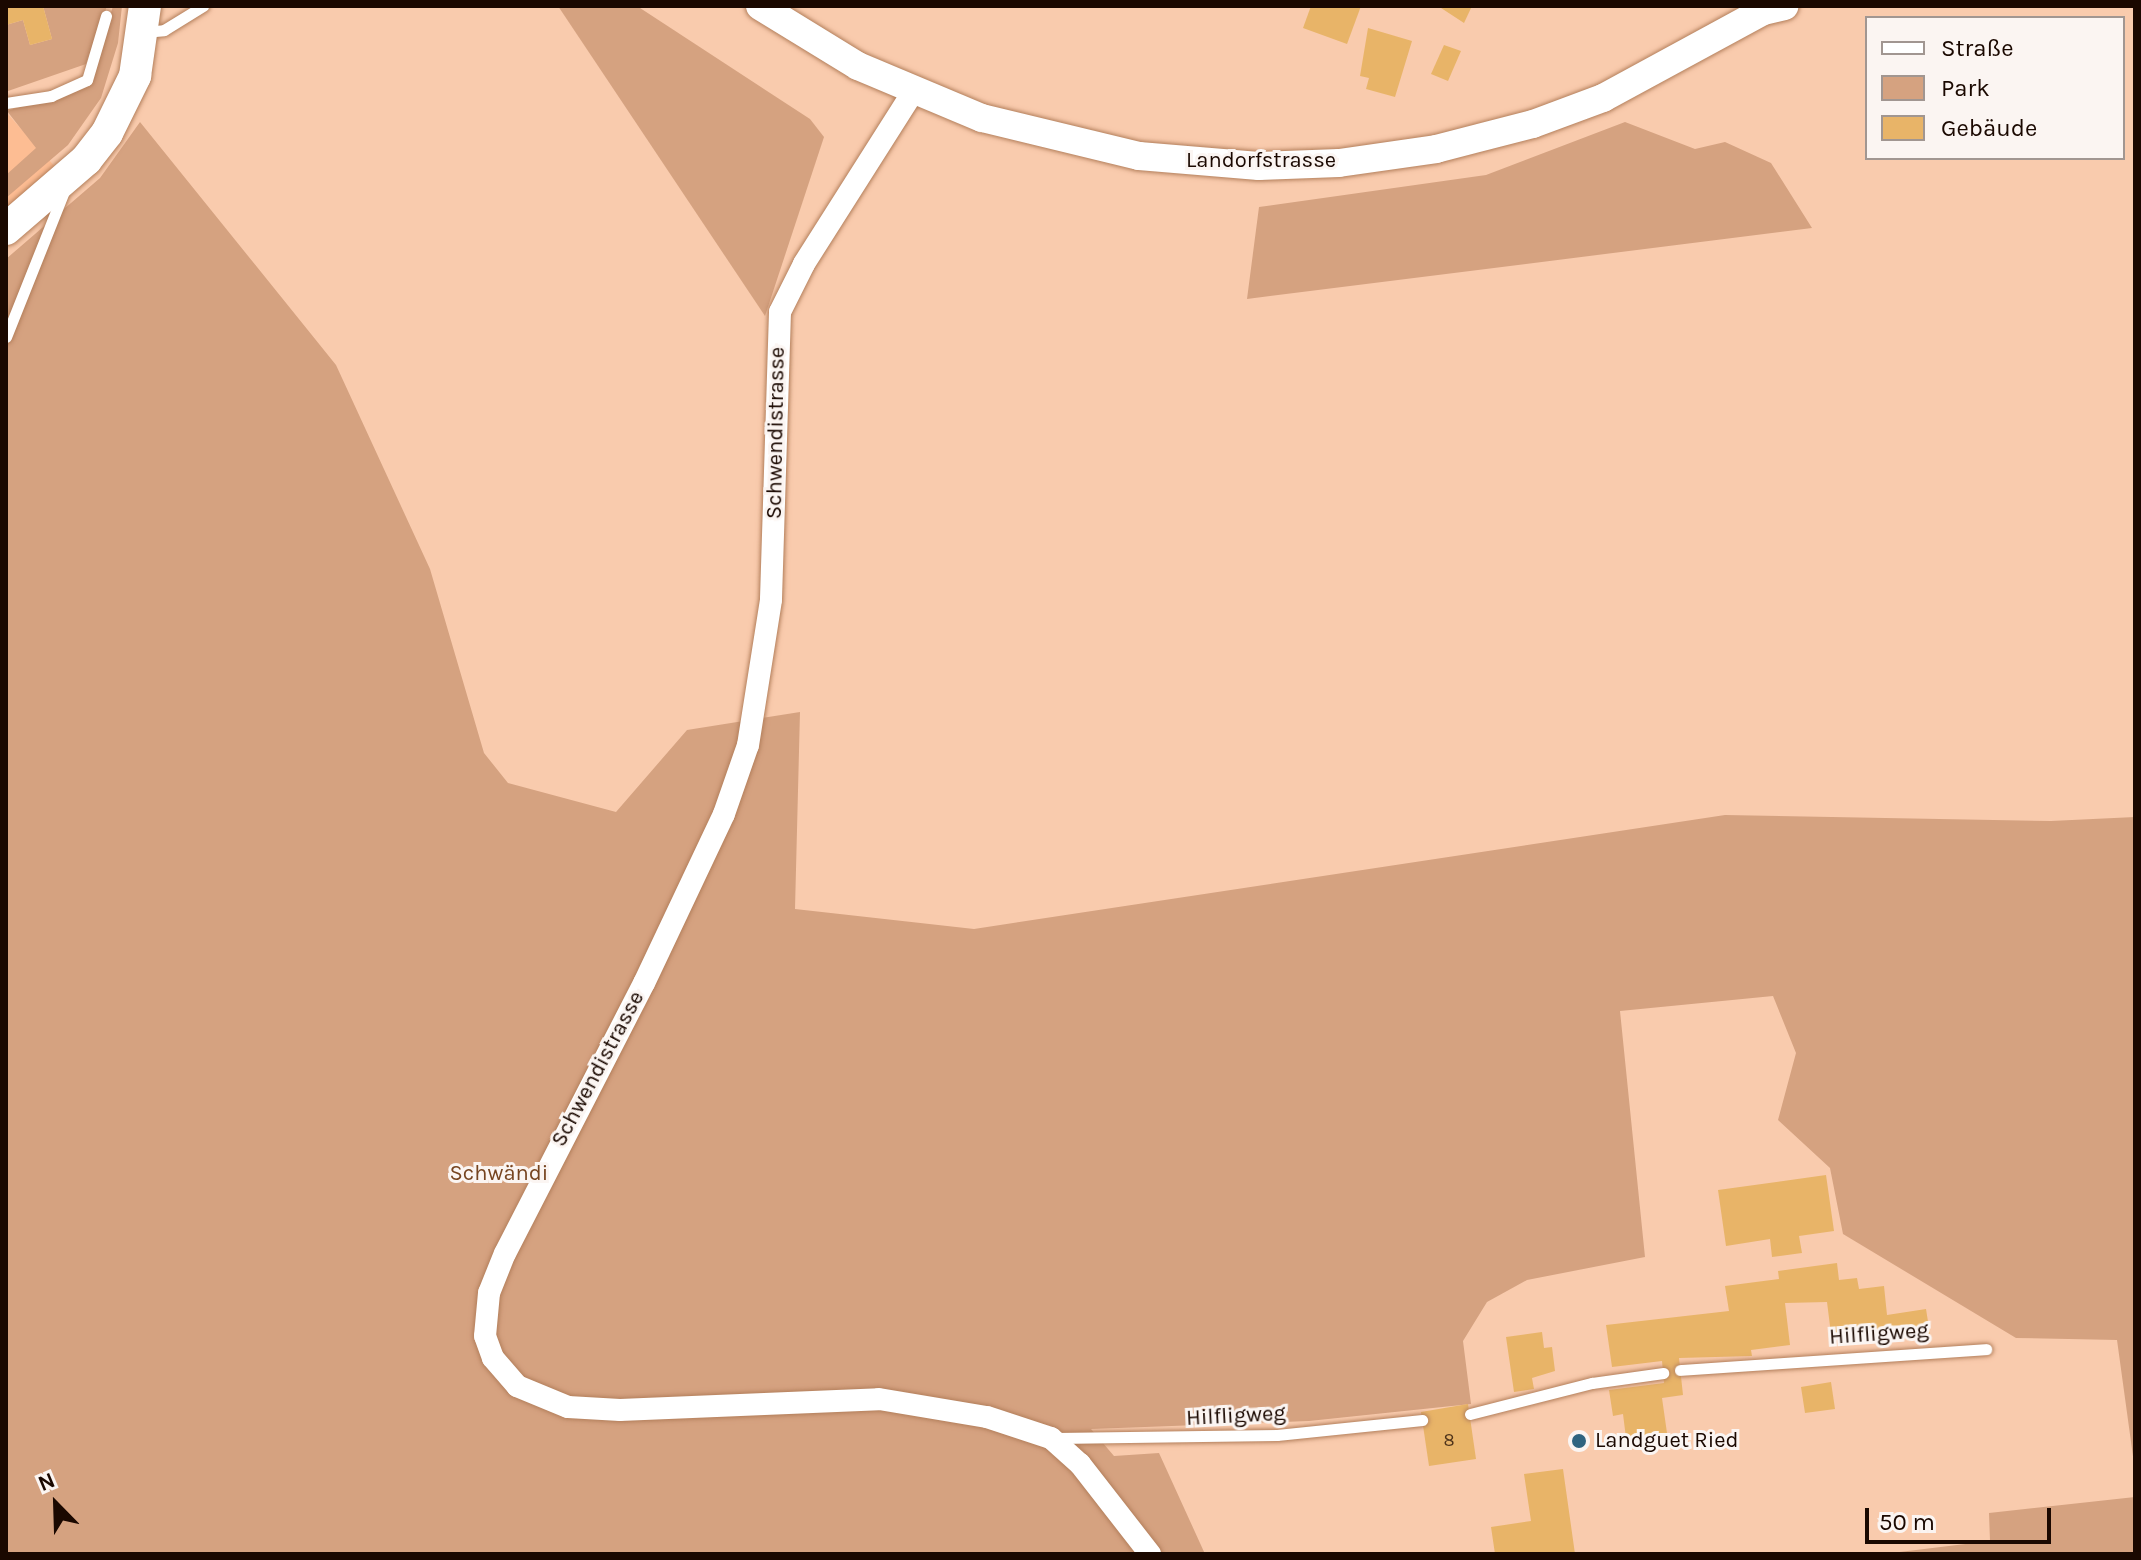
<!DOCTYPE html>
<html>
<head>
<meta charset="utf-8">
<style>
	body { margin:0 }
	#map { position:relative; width:2141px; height:1560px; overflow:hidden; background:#f9cbad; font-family:Karla,sans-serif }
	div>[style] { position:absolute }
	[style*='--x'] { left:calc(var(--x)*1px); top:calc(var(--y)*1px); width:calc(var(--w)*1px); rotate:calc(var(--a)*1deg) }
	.built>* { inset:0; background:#fdbd93 }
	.green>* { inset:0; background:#d5a280 }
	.building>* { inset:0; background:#e8b468 }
	.roads { filter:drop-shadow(0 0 2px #b37f5b) drop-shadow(0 0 2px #b37f5b) }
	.service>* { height:11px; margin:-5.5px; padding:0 5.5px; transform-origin:5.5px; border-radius:5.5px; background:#fff }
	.minor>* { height:22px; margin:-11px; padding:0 11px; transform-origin:11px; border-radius:11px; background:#fff }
	.tertiary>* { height:28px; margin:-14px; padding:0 14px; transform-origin:14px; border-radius:14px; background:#fff }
	.secondary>* { height:32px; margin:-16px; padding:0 16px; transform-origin:16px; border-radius:16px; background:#fff }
	.dots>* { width:22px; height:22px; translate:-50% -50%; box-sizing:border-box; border:4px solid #fbf5f2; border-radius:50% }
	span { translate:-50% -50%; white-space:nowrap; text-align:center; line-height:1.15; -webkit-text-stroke:6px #fbf5f2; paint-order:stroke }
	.number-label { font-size:18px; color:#4e331a }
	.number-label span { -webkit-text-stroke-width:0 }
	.street-label { font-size:22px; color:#1a0800 }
	.park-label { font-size:22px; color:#76441f }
	.poi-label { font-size:22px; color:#1a0800 }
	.left { translate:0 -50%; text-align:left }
	.frame { position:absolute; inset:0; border:8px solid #1a0800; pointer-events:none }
	.legend { position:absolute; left:1865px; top:16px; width:260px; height:144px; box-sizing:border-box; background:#fbf5f2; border:2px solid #a19691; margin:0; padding:10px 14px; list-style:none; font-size:24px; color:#1a0800 }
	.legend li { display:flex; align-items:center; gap:16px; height:40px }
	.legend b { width:40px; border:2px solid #a19691 }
	.north { position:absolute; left:16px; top:1464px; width:80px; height:80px; -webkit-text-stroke:6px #fbf5f2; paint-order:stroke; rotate:337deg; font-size:22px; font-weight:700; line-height:32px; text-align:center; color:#1a0800 }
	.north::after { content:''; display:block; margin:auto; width:28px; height:36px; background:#1a0800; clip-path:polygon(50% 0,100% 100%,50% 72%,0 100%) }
	.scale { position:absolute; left:1865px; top:1508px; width:186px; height:36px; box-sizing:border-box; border:4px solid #1a0800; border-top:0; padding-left:10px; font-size:24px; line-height:28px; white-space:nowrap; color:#1a0800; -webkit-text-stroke:6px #fbf5f2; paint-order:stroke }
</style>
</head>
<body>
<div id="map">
	<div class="built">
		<div style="clip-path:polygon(6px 112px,58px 170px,6px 213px)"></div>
	</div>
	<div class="green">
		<div style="clip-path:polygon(43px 6px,107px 6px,86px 64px,8px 91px,6px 25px,23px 20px,30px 45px,52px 39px)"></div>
		<div style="clip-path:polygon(113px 6px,122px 6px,118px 43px,101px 98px,68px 145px,6px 198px,6px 175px,36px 148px,7px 111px,90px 85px)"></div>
		<div style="clip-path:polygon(558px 6px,637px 6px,810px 119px,824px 137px,765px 316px)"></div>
		<div style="clip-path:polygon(140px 122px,336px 365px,430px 569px,484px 753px,508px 783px,616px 812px,687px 730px,800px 712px,795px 909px,974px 929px,1725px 815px,2051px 821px,2135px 817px,2135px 1471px,2117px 1340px,2016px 1338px,1843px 1234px,1830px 1168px,1778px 1120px,1796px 1053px,1773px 996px,1620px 1011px,1645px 1257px,1527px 1280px,1487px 1302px,1463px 1341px,1471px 1404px,1309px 1421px,1091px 1429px,1114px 1456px,1159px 1453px,1205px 1554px,6px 1554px,6px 259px,100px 178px)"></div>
		<div style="clip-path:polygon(1625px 122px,1695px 149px,1725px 142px,1771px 163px,1812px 228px,1247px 299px,1259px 207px,1486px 175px)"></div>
		<div style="clip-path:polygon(2135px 1497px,2135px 1554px,1883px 1554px,1990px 1541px,1989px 1513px)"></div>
	</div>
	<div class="building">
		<div style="clip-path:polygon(6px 6px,43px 6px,52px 39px,30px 45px,23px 20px,6px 25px)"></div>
		<div style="clip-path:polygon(1311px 6px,1361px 6px,1347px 44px,1303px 28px)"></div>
		<div style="clip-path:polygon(1438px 6px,1472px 6px,1464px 23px)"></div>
		<div style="clip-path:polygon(1368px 28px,1412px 41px,1395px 97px,1366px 89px,1369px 78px,1360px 76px)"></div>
		<div style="clip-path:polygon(1444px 45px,1461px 51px,1448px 81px,1431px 74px)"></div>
		<div style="clip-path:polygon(1826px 1175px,1834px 1231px,1799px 1236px,1802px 1253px,1772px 1257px,1770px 1239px,1726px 1246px,1718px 1190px)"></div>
		<div style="clip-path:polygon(1837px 1263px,1839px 1280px,1857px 1278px,1859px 1289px,1884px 1286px,1887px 1315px,1926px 1309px,1930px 1334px,1838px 1341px,1837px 1334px,1831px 1334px,1827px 1302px,1785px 1303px,1790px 1345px,1751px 1350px,1752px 1356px,1679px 1358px,1683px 1395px,1662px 1398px,1667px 1433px,1626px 1438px,1623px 1414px,1613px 1416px,1609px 1390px,1664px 1383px,1662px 1361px,1612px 1367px,1606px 1325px,1729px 1311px,1725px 1286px,1779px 1279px,1778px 1271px)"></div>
		<div style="clip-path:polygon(1542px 1332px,1544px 1348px,1552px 1347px,1555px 1371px,1532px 1378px,1534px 1389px,1514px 1392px,1506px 1337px)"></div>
		<div style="clip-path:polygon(1831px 1382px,1835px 1409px,1805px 1413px,1801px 1387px)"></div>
		<div style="clip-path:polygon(1468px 1404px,1476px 1459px,1429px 1466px,1421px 1412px)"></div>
		<div style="clip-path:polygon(1563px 1469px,1575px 1554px,1495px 1554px,1491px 1527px,1531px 1521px,1524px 1474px)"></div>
	</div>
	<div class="roads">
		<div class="service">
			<div style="--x:143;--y:32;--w:21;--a:-5"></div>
			<div style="--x:164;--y:30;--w:46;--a:-31.6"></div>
			<div style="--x:6;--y:103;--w:46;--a:-8.8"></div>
			<div style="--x:51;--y:96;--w:39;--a:-24"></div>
			<div style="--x:87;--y:80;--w:67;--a:-73.5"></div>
			<div style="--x:6;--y:337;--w:157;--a:-68.3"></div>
			<div style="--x:1680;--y:1370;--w:307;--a:-3.9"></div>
			<div style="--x:1470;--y:1414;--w:126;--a:-14.3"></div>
			<div style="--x:1592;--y:1383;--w:72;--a:-8"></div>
			<div style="--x:1055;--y:1438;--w:222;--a:-0.8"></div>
			<div style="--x:1277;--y:1435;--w:146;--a:-5.9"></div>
		</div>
		<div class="minor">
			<div style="--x:913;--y:92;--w:204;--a:122.4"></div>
			<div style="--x:804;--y:264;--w:54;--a:116.6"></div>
			<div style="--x:780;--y:312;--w:288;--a:91.8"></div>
			<div style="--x:771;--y:600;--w:147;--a:99"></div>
			<div style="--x:748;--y:745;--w:73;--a:109.2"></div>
			<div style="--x:724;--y:814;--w:187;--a:115.3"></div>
			<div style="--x:644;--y:983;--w:304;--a:117.2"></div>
			<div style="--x:505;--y:1253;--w:43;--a:111.8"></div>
			<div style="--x:489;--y:1293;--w:43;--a:95.3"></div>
			<div style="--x:485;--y:1336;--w:23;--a:70"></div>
			<div style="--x:493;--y:1358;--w:37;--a:49"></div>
			<div style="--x:517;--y:1386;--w:55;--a:22.4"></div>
			<div style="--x:568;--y:1407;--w:52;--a:3.3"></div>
			<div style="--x:620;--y:1410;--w:259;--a:-2.4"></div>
			<div style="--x:879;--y:1399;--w:109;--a:9.5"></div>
			<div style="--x:987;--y:1417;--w:67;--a:18.2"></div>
			<div style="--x:1051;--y:1438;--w:39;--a:42"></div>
			<div style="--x:1080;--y:1464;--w:114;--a:52.1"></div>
		</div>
		<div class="tertiary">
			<div style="--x:760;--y:6;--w:115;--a:31.5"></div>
			<div style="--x:858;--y:66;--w:134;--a:22.8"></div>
			<div style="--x:982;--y:118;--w:162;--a:13.6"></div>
			<div style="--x:1139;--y:156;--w:120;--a:4.8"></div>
			<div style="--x:1259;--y:166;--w:80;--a:-2.1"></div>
			<div style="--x:1339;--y:163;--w:98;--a:-8.2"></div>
			<div style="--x:1436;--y:149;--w:100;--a:-14.5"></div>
			<div style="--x:1533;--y:124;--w:75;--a:-20.4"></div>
			<div style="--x:1603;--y:98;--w:182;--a:-28.5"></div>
			<div style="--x:1763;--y:11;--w:22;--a:-13"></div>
		</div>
		<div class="secondary">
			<div style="--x:6;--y:229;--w:106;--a:-40.8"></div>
			<div style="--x:86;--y:160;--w:34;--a:-52"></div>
			<div style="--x:107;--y:133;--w:64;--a:-63.8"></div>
			<div style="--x:135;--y:76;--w:71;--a:-81.9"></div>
		</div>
	</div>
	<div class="dots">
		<div style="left:1579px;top:1441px;background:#2f6480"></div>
	</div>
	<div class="number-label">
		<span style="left:1449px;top:1440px">8</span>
	</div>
	<div class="street-label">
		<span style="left:1261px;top:161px">Landorfstrasse</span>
		<span style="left:776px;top:433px;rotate:-89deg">Schwendistrasse</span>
		<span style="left:598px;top:1069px;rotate:-62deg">Schwendistrasse</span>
		<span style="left:1879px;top:1334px;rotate:-4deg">Hilfligweg</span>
		<span style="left:1236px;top:1416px;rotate:-3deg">Hilfligweg</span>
	</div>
	<div class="park-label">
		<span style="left:499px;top:1174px">Schwändi</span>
	</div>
	<div class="poi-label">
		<span class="left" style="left:1595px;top:1441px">Landguet Ried</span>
	</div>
	<div class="frame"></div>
	<ul class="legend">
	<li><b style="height:10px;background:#fff"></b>Straße</li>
	<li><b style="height:22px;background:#d5a280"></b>Park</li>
	<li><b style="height:22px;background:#e8b468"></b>Gebäude</li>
	</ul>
	<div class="north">N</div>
	<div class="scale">50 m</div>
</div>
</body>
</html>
